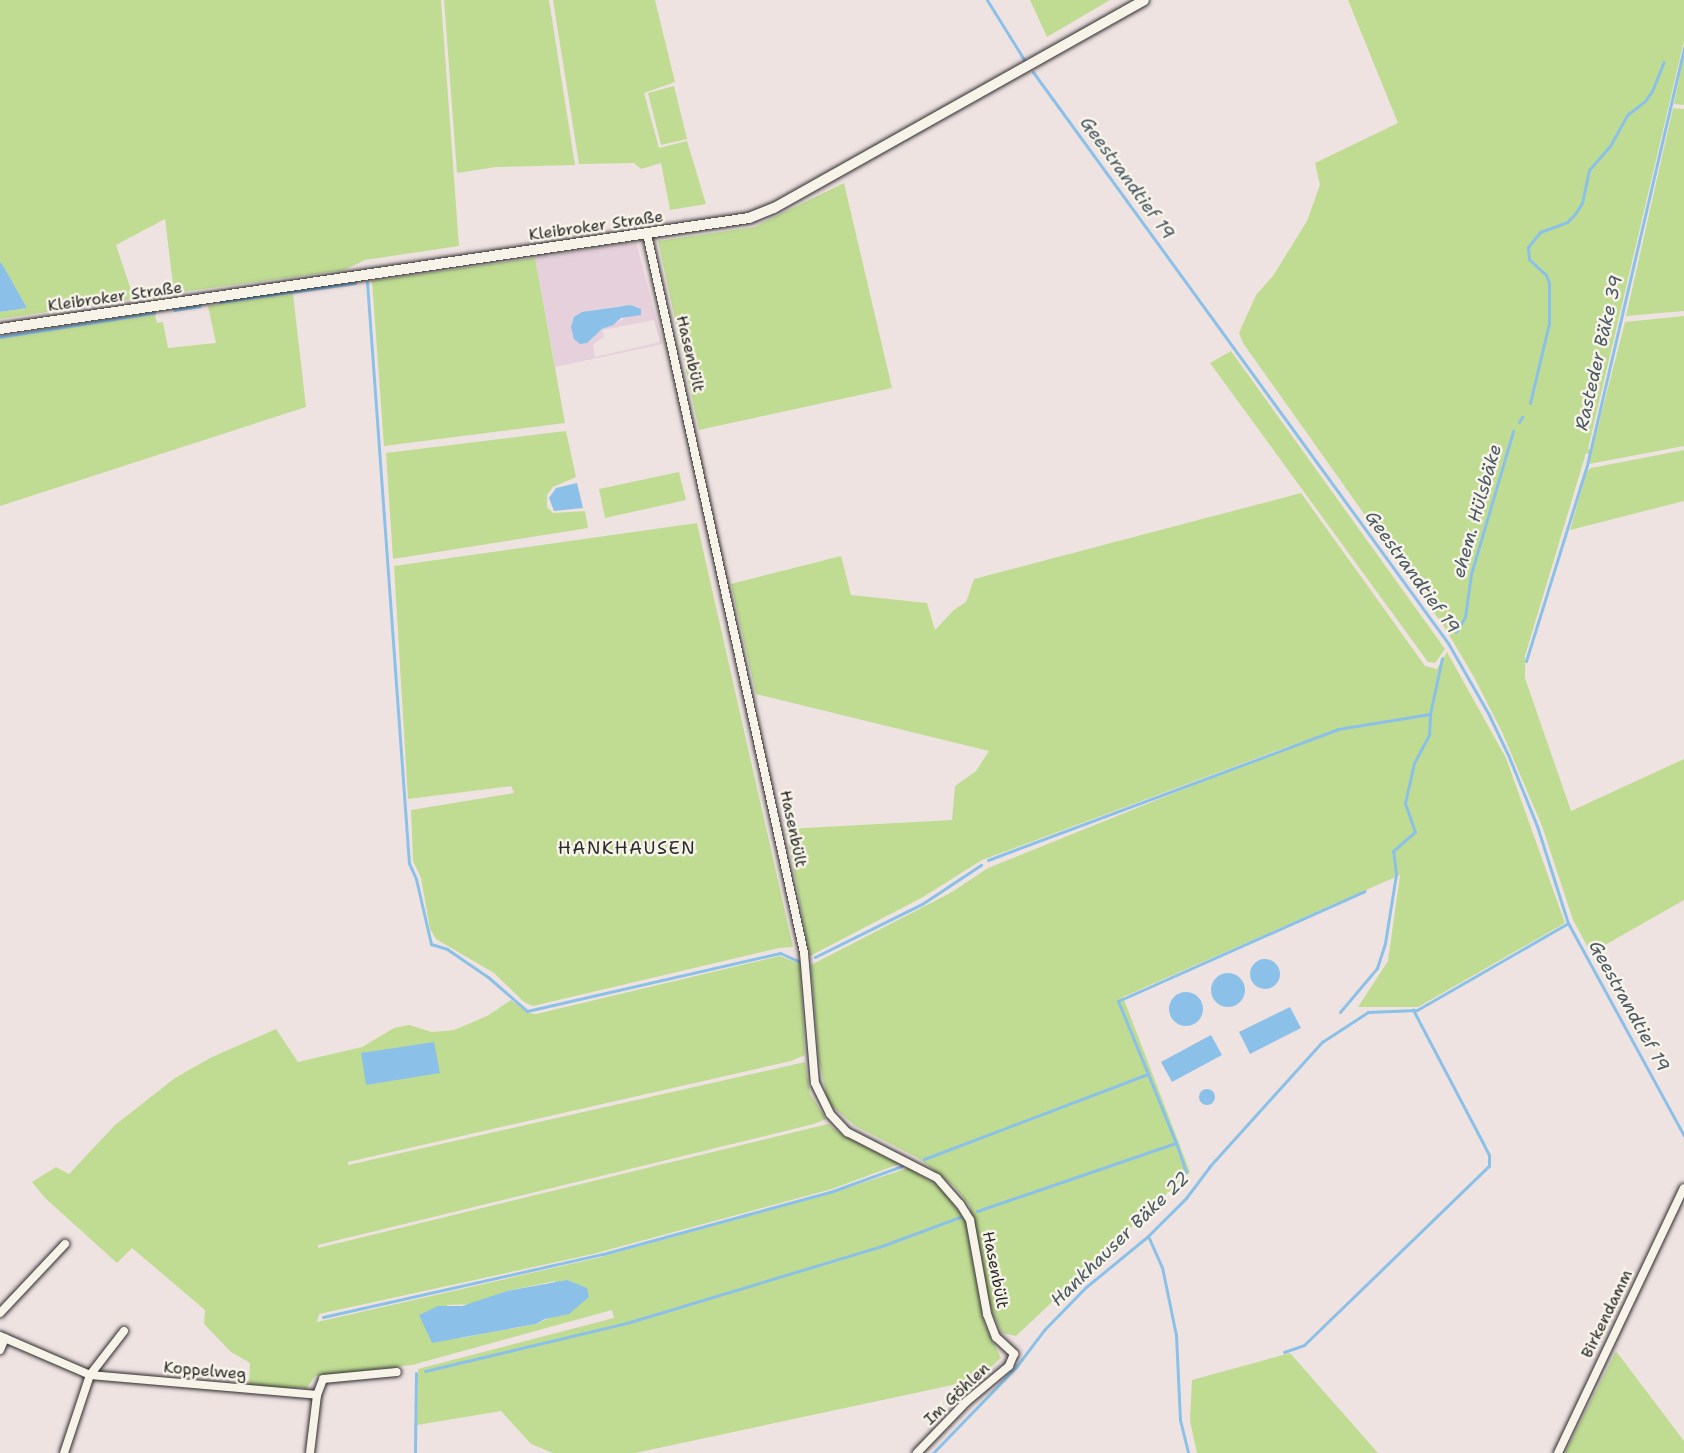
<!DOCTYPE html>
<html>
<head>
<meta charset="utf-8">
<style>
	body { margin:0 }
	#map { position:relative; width:1684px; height:1453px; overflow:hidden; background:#efe3e2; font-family:"Shantell Sans",sans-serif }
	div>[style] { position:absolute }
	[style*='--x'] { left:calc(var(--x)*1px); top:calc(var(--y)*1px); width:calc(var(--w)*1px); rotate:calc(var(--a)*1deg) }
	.built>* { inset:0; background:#e5d0db }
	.green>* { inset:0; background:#c0dc93 }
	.water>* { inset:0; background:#8bc1e9 }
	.round { border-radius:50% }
	.stream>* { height:3px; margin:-1.5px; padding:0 1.5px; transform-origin:1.5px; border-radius:1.5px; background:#8bc1e9 }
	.roads { filter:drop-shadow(0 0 2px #2b2b2b) drop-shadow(0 0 2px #2b2b2b) }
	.minor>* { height:8px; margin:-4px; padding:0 4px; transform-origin:4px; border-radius:4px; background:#f7f3e8 }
	.tertiary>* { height:10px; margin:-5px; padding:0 5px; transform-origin:5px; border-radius:5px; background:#f7f3e8 }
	span { translate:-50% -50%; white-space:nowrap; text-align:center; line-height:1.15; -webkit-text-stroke:5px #f7f3e8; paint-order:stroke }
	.street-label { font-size:16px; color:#2b2b2b }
	.water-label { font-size:18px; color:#485864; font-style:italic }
	.neighbourhood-label { font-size:18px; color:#2b2b2b; letter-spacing:1.5px }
</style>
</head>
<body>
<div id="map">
	<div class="built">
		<div style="clip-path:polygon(evenodd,636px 242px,663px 344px,555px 367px,535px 258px,636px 242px,619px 306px,629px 316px,598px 332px,582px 312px,619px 306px,636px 242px,654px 320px,660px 342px,595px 357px,593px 344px,604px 337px,603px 330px,654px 320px)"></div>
	</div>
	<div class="green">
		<div style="clip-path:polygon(0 0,441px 0,459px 246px,365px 260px,344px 270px,174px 293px,165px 219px,116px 245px,134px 299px,0 319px,0 312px,27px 308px,0 262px)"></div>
		<div style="clip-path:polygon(444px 0,549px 0,575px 165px,496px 167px,457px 173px)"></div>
		<div style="clip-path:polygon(553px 0,655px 0,675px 82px,644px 93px,659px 148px,687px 141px,706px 204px,670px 210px,661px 163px,641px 169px,634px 163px,579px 164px)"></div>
		<div style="clip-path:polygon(1030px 0,1110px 0,1047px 37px)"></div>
		<div style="clip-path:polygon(1348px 0,1684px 0,1684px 41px,1588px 449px,1592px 450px,1625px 322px,1684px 316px,1684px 446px,1589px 464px,1591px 455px,1586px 453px,1525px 656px,1525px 678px,1571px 811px,1684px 759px,1684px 900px,1591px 953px,1573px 920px,1542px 826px,1502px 732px,1475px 679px,1445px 628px,1243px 343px,1239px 333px,1256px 295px,1273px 276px,1307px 221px,1320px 185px,1315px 163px,1398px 123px)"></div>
		<div style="clip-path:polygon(1684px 55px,1684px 105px,1674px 104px)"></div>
		<div style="clip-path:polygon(674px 86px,687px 139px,661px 145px,648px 93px)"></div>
		<div style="clip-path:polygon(1673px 108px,1684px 109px,1684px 311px,1626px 316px)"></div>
		<div style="clip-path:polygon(844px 183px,892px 388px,699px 430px,658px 241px,754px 227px)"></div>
		<div style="clip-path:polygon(535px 258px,565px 423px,384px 446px,372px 281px)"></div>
		<div style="clip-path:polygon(293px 294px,306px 407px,0 506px,0 338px,155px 315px,157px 323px,163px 322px,168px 348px,216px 343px,208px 306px)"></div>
		<div style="clip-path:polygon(1231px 351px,1445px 649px,1435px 663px,1428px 662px,1210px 363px)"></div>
		<div style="clip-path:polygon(566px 431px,576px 477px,553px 487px,547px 495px,547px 507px,553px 513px,585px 511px,588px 528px,393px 559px,386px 453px)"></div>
		<div style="clip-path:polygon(1684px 450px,1684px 501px,1570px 530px,1587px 471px,1591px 468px)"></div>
		<div style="clip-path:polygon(679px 472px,686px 500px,605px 518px,599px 489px)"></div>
		<div style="clip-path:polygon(1301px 493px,1425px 666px,1437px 669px,1447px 652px,1506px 758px,1565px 923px,1418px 1007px,1358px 1007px,1388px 961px,1400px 875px,1123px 997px,1190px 1172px,1016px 1336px,1002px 1333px,990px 1306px,970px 1206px,953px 1185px,918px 1158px,855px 1126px,832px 1106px,827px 1097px,819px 1060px,811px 965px,952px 892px,988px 868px,1303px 741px,982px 860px,923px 897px,810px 956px,786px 829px,952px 820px,955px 786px,976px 771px,989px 751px,756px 694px,731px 584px,841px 556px,851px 595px,927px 603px,935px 630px,954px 610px,966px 602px,974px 579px)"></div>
		<div style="clip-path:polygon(697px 523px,793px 947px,779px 948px,533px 1006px,524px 1002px,494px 973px,436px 939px,430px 929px,421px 878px,413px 861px,411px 810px,514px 793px,511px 786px,408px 799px,394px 566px)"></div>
		<div style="clip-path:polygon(evenodd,780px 956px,800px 964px,805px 1055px,791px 1061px,348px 1162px,348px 1165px,805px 1062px,810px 1094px,826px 1119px,814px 1124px,318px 1245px,318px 1248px,828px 1124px,844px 1136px,899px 1164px,832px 1189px,593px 1254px,319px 1314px,317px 1322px,597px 1258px,832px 1193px,908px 1168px,940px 1187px,965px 1220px,984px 1324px,1001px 1358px,976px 1380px,635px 1453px,553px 1453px,531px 1444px,501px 1411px,417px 1425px,418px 1369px,614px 1318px,612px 1310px,412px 1365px,315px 1376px,307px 1388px,249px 1387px,250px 1363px,231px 1352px,204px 1324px,205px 1310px,132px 1248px,117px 1263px,45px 1198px,32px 1182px,56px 1167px,69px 1174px,115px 1125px,175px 1078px,212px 1057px,276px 1029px,298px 1062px,362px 1047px,394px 1028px,409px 1025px,432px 1032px,454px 1030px,487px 1016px,511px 1000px,528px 1013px,536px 1014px,780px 956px,555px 1281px,551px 1317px,536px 1324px,461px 1338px,447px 1305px,473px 1304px,507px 1291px,555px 1281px)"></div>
		<div style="clip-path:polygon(1616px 1351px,1684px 1441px,1684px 1453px,1565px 1453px)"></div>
		<div style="clip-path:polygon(1290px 1353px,1378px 1453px,1197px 1453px,1190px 1421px,1192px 1380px)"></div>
	</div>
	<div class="water">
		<div style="clip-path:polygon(0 262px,2px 264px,27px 308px,0 312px)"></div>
		<div style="clip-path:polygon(630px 305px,641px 309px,641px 315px,621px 318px,613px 325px,602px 329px,587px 343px,580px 344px,574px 339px,571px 327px,574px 317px,582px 312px)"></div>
		<div style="clip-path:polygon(577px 483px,583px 508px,554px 511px,549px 498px,556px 488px)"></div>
		<div class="round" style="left:1250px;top:959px;width:30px;height:30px"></div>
		<div class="round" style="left:1211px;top:973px;width:34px;height:34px"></div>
		<div class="round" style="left:1169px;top:992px;width:34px;height:34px"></div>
		<div style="clip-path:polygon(1290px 1007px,1301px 1028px,1250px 1054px,1239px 1032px)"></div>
		<div style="clip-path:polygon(1211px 1035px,1222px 1055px,1172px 1082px,1161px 1062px)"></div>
		<div style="clip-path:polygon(434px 1042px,440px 1073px,366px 1085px,361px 1053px)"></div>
		<div class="round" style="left:1199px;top:1089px;width:16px;height:16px"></div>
		<div style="clip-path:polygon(567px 1280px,587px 1288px,589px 1297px,569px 1314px,545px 1319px,536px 1324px,432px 1343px,419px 1315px,438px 1306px,462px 1306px,507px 1291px)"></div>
	</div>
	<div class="stream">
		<div style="--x:987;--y:0;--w:72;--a:58.1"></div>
		<div style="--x:1033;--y:72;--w:706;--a:53.99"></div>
		<div style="--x:1448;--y:643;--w:83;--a:60.3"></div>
		<div style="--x:1489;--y:715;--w:47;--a:64.5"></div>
		<div style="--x:1509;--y:757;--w:74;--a:67.9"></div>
		<div style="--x:1537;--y:826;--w:102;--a:72.3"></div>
		<div style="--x:1568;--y:923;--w:243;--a:61.4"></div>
		<div style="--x:367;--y:282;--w:583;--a:85.87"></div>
		<div style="--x:409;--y:863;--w:17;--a:66"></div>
		<div style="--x:416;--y:879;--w:67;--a:77"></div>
		<div style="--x:431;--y:944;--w:17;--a:17"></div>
		<div style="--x:447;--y:949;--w:50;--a:34.3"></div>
		<div style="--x:488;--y:977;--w:52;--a:41.1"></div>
		<div style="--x:527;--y:1011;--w:260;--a:-12.9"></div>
		<div style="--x:780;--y:953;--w:20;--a:24"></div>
		<div style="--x:220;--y:302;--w:136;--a:-8"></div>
		<div style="--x:174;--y:310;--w:26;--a:-9"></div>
		<div style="--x:0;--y:337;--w:156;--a:-8.9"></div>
		<div style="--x:1530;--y:403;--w:82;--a:-76.6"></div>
		<div style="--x:1549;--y:323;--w:40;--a:-90"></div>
		<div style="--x:1549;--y:283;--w:9;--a:-111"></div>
		<div style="--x:1546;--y:275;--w:23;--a:-137"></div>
		<div style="--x:1529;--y:259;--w:12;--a:-95"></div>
		<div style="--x:1528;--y:247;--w:19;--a:-51"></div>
		<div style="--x:1540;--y:232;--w:29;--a:-20"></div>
		<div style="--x:1567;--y:222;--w:11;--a:-45"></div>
		<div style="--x:1575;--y:214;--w:13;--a:-58"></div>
		<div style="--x:1582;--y:203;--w:34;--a:-78"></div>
		<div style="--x:1589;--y:170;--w:32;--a:-49"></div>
		<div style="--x:1610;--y:146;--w:35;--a:-61"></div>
		<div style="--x:1627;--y:115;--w:23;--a:-38"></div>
		<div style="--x:1645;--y:101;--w:12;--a:-55"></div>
		<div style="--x:1652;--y:91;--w:31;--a:-68"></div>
		<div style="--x:1519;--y:422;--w:6;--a:-59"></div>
		<div style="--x:1456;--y:632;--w:17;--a:-59"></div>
		<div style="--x:1465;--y:617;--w:43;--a:-82.1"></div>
		<div style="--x:1471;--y:574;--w:149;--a:-73.6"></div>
		<div style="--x:1526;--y:661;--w:205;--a:-72.7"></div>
		<div style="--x:1587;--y:465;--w:429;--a:-76.9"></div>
		<div style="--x:988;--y:860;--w:374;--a:-20.5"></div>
		<div style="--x:1338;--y:729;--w:93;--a:-9.3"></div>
		<div style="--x:815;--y:957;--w:119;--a:-26.4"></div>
		<div style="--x:922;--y:904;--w:71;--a:-33.5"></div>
		<div style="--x:1340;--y:1012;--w:57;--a:-49.9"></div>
		<div style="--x:1377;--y:968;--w:26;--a:-72"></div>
		<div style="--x:1385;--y:943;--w:70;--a:-80.9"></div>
		<div style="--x:1396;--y:874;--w:23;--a:-97"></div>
		<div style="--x:1393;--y:851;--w:29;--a:-41"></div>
		<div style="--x:1415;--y:832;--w:31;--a:-109"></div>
		<div style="--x:1405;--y:803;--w:41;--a:-77.3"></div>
		<div style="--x:1414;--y:763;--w:32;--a:-62"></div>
		<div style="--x:1429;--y:735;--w:21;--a:-87"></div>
		<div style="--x:1430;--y:714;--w:57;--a:-77.9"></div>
		<div style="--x:1148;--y:1074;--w:79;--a:-112.3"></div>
		<div style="--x:1118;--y:1001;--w:270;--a:-24"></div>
		<div style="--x:924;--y:1159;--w:240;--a:-20.8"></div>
		<div style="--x:1148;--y:1074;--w:74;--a:67.9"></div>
		<div style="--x:977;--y:1211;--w:210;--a:-18.9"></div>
		<div style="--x:1176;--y:1143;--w:31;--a:71"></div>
		<div style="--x:1148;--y:1236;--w:34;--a:66"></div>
		<div style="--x:1162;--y:1267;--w:69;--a:78.4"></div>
		<div style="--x:1176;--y:1335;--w:85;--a:87.3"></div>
		<div style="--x:1180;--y:1420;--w:34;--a:76"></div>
		<div style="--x:323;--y:1317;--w:287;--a:-12.7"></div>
		<div style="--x:603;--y:1254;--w:238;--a:-15.3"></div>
		<div style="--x:833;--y:1191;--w:73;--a:-19.9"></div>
		<div style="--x:1284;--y:1352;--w:21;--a:-19"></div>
		<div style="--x:1304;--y:1345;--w:257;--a:-44.1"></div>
		<div style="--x:1489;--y:1166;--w:11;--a:-90"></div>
		<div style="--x:1489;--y:1155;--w:11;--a:-117"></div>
		<div style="--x:1484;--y:1145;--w:153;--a:-117.7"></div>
		<div style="--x:425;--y:1371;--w:211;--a:-13.4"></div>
		<div style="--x:630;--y:1322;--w:260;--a:-16.8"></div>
		<div style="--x:879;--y:1247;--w:86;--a:-20.3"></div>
		<div style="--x:415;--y:1453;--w:80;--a:-89.3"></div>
		<div style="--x:933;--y:1453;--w:120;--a:-46"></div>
		<div style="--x:1016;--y:1367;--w:46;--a:-52.9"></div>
		<div style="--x:1044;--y:1330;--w:60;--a:-45.7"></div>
		<div style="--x:1086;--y:1287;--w:80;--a:-39.4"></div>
		<div style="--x:1148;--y:1236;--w:54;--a:-45"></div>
		<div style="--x:1186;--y:1198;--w:39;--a:-53"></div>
		<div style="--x:1209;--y:1167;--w:169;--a:-47.9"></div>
		<div style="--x:1322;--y:1042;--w:55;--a:-33.1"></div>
		<div style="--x:1368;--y:1012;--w:49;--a:-2.3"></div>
		<div style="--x:1417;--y:1010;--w:174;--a:-29.9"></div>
	</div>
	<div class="roads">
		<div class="minor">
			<div style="--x:647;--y:234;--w:736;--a:77.68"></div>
			<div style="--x:804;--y:953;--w:130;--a:85.2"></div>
			<div style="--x:815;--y:1083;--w:34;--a:64"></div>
			<div style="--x:830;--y:1114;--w:25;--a:47"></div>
			<div style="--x:847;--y:1132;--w:101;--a:27.1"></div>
			<div style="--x:937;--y:1178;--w:35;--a:49"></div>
			<div style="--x:960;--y:1204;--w:19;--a:58"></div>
			<div style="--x:970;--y:1220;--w:96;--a:79.7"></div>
			<div style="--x:987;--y:1314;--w:25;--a:69"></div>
			<div style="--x:996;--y:1337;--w:25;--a:43"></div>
			<div style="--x:1014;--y:1354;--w:13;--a:113"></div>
			<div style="--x:1009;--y:1366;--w:56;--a:140.1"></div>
			<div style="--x:966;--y:1402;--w:71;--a:133.9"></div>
			<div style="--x:0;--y:1313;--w:95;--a:-46.7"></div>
			<div style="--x:124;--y:1331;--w:56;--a:127.7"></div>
			<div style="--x:90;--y:1375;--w:228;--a:5"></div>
			<div style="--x:317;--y:1395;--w:58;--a:96.9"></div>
			<div style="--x:0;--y:1336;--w:98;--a:23.4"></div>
			<div style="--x:90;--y:1375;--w:82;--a:108.4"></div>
			<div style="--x:0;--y:1350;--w:13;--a:-67"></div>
			<div style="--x:317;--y:1395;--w:17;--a:-69"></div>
			<div style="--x:323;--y:1379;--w:74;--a:-5.4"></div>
			<div style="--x:1558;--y:1453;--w:293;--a:-64.6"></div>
		</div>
		<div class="tertiary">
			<div style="--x:0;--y:329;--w:757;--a:-8.43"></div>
			<div style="--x:749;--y:218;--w:27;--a:-22"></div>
			<div style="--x:774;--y:208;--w:424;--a:-29.3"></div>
		</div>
	</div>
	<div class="street-label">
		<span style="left:596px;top:226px;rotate:-8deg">Kleibroker Straße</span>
		<span style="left:115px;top:297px;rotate:-8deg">Kleibroker Straße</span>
		<span style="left:690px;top:354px;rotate:77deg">Hasenbült</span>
		<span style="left:793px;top:829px;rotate:78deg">Hasenbült</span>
		<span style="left:995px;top:1270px;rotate:79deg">Hasenbült</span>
		<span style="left:1607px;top:1314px;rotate:-64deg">Birkendamm</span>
		<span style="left:205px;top:1371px;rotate:5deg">Koppelweg</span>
		<span style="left:957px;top:1394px;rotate:-43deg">Im Göhlen</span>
	</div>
	<div class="water-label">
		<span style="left:1127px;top:178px;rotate:54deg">Geestrandtief 19</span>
		<span style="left:1599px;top:353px;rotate:-77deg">Rasteder Bäke 39</span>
		<span style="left:1477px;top:511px;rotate:-74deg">ehem. Hülsbäke</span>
		<span style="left:1412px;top:572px;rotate:54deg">Geestrandtief 19</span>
		<span style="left:1629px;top:1006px;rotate:61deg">Geestrandtief 19</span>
		<span style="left:1120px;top:1239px;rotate:-44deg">Hankhauser Bäke 22</span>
	</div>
	<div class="neighbourhood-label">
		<span style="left:627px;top:848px">HANKHAUSEN</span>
	</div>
</div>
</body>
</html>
